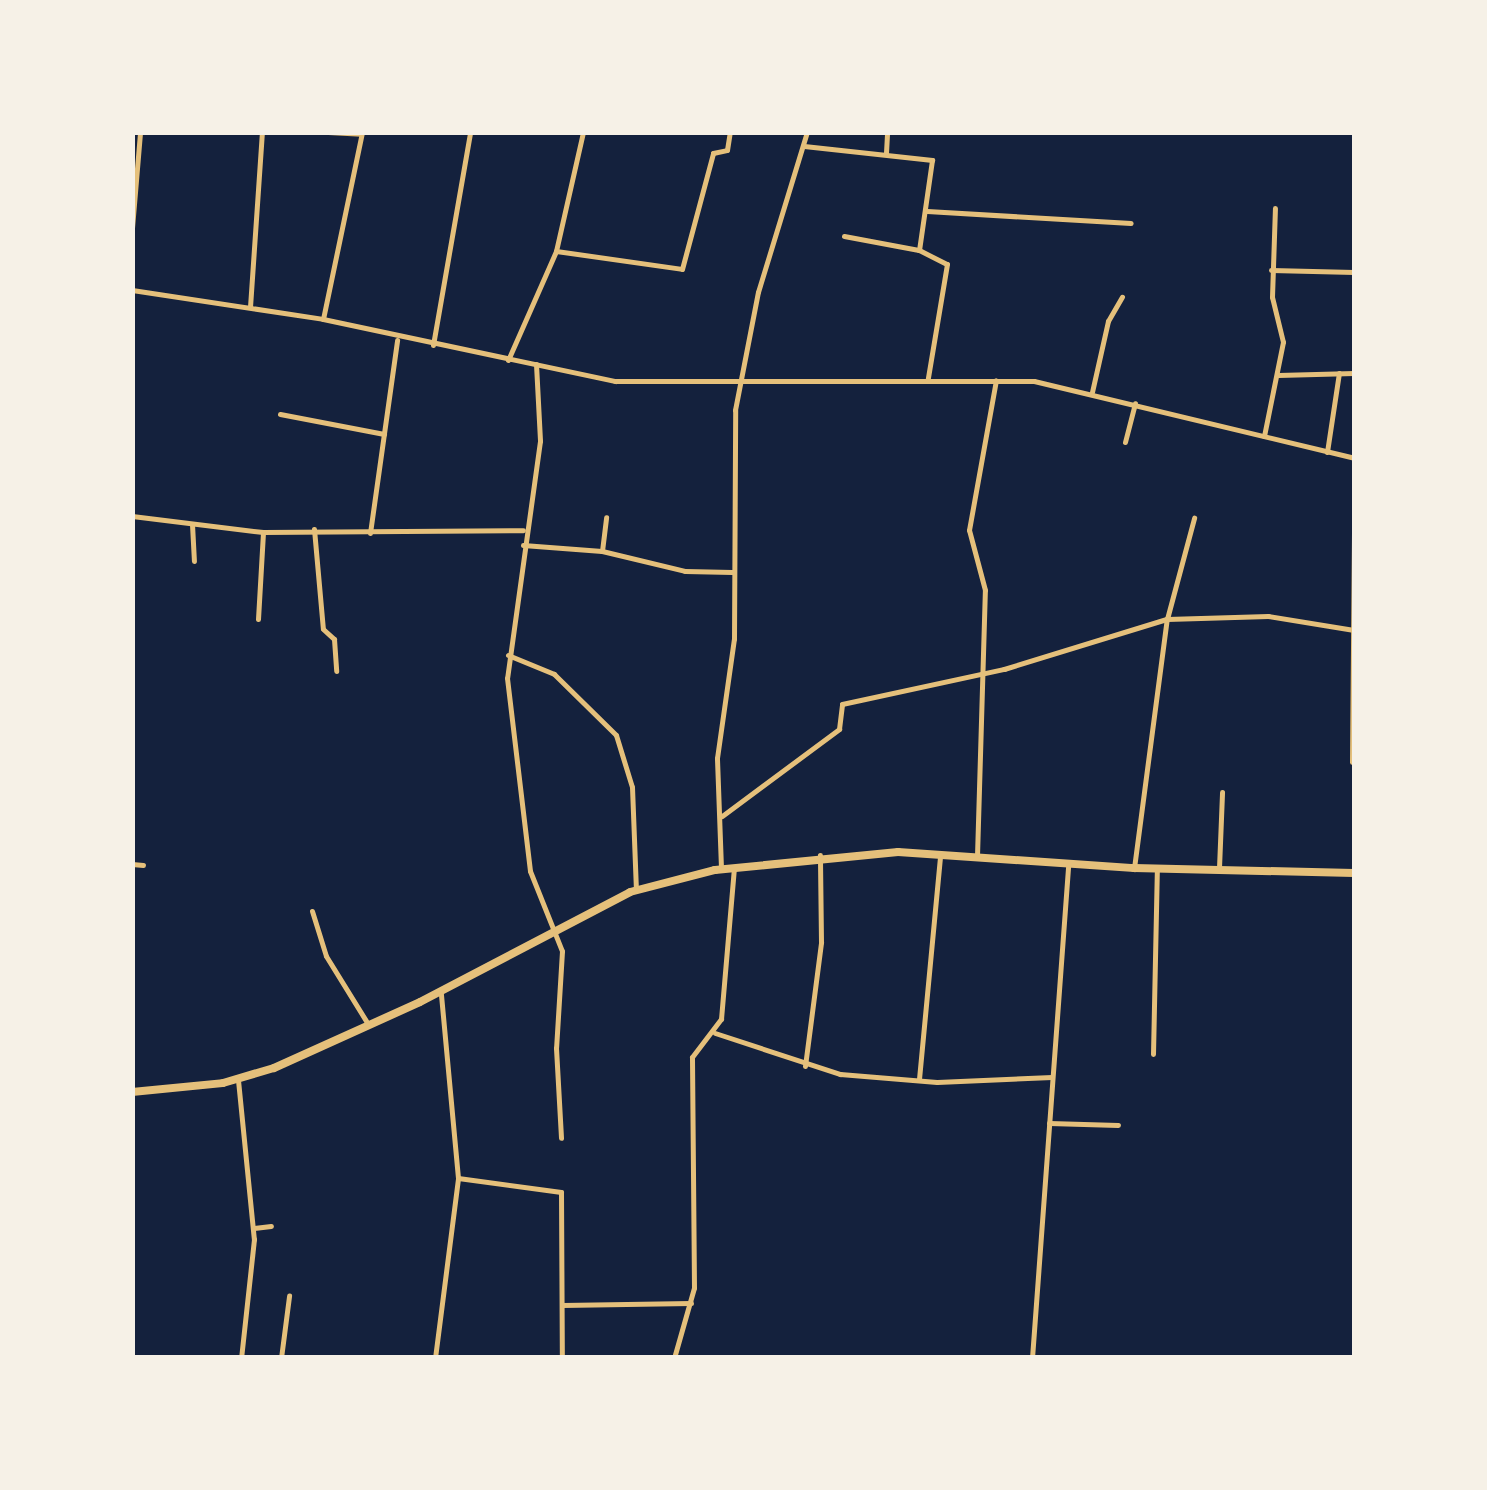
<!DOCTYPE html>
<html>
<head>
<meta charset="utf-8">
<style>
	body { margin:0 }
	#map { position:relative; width:1487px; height:1490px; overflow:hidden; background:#14213d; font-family:"Alegreya Sans",sans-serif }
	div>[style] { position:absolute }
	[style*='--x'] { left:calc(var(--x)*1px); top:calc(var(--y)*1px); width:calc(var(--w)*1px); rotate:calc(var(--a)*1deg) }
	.minor>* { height:5px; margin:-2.5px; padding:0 2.5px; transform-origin:2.5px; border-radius:2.5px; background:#e5c07b }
	.secondary>* { height:8px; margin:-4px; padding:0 4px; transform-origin:4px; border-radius:4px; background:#e5c07b }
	span { translate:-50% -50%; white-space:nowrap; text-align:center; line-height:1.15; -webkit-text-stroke:9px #f6f1e7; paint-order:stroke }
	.frame { position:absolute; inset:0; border:135px solid #f6f1e7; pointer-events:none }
</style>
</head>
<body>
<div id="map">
	<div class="minor">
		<div style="--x:328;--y:132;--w:33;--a:3"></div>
		<div style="--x:503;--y:132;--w:24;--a:0"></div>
		<div style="--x:631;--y:132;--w:14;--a:0"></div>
		<div style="--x:804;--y:146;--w:129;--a:6.2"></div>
		<div style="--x:932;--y:160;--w:91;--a:98.2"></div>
		<div style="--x:919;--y:250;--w:31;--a:27"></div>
		<div style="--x:947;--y:264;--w:116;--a:99.5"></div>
		<div style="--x:886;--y:153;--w:21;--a:-87"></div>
		<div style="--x:927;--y:211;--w:204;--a:3.4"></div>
		<div style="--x:132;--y:228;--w:96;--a:-85.2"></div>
		<div style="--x:844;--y:236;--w:76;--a:10.6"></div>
		<div style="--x:556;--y:251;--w:127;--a:8.1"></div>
		<div style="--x:682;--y:269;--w:120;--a:-75"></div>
		<div style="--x:713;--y:153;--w:14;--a:-12"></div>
		<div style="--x:727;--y:150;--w:18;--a:-81"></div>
		<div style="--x:1271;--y:270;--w:83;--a:1.4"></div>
		<div style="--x:132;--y:290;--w:193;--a:8.6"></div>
		<div style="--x:323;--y:319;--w:299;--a:12"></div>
		<div style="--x:615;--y:381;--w:419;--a:0"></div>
		<div style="--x:1034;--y:381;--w:329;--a:13.5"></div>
		<div style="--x:250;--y:307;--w:175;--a:-86.1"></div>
		<div style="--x:323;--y:319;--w:191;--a:-78.2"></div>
		<div style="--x:433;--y:345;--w:216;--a:-80.1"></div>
		<div style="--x:508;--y:360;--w:119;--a:-66.2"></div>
		<div style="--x:556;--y:251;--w:122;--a:-77.2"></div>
		<div style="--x:536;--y:364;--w:77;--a:87"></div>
		<div style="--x:540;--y:441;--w:239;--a:97.9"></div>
		<div style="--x:507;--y:678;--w:194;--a:83.2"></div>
		<div style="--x:530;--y:871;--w:86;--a:68.2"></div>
		<div style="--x:562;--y:951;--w:97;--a:93.5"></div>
		<div style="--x:556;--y:1048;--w:90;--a:86.8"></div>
		<div style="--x:1278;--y:375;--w:76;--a:-1.5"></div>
		<div style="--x:1092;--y:392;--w:73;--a:-77.3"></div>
		<div style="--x:1108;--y:321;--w:28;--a:-60"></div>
		<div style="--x:280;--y:414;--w:106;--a:10.9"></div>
		<div style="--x:1264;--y:436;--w:96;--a:-78.6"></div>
		<div style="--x:1283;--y:342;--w:46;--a:-103.7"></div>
		<div style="--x:1272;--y:297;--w:89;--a:-88.1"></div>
		<div style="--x:1125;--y:442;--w:40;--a:-75.6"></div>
		<div style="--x:1327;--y:452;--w:80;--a:-81.4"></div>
		<div style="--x:132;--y:516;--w:132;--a:7"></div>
		<div style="--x:263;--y:532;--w:260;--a:-0.4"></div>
		<div style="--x:192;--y:524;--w:37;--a:87"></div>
		<div style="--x:314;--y:529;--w:100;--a:84.9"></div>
		<div style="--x:323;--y:629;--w:15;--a:42"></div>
		<div style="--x:334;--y:639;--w:32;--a:86"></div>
		<div style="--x:370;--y:533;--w:195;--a:-82"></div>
		<div style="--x:523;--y:545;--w:79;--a:4.3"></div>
		<div style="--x:602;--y:551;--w:85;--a:13.5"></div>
		<div style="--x:685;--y:571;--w:47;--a:1.2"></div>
		<div style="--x:602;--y:551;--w:34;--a:-83"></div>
		<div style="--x:258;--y:619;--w:87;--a:-86.7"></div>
		<div style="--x:508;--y:655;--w:50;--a:22.4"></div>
		<div style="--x:554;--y:674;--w:87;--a:44.5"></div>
		<div style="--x:616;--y:735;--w:54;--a:72.9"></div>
		<div style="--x:632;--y:787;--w:103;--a:87.8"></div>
		<div style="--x:1352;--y:762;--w:239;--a:-89.5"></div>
		<div style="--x:722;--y:816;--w:146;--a:-36.6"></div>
		<div style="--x:839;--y:729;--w:25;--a:-83"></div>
		<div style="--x:842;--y:704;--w:166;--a:-12.2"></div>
		<div style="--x:1004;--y:669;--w:170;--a:-17.1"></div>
		<div style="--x:1167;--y:619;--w:101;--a:-1.7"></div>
		<div style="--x:1268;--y:616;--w:87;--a:9.2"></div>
		<div style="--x:977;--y:856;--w:266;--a:-88.3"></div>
		<div style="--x:985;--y:590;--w:62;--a:-104.9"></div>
		<div style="--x:969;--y:530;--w:152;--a:-79.8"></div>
		<div style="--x:132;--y:864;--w:11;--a:5"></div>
		<div style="--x:721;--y:868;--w:110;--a:-92.1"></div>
		<div style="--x:717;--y:758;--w:120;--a:-81.9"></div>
		<div style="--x:734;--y:639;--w:229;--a:-89.7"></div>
		<div style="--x:735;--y:410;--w:120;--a:-79"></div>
		<div style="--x:758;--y:292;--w:167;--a:-73"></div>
		<div style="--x:1134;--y:868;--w:251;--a:-82.5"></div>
		<div style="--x:1167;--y:619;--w:105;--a:-75"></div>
		<div style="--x:1219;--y:868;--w:76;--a:-87.7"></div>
		<div style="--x:312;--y:911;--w:47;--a:72.7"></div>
		<div style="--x:326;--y:956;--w:80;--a:58.3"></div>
		<div style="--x:715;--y:1033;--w:132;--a:18.2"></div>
		<div style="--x:840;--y:1074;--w:97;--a:4.7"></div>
		<div style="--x:937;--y:1082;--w:115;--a:-2.5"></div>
		<div style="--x:1153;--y:1054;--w:186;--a:-88.8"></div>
		<div style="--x:805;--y:1066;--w:125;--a:-82.6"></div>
		<div style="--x:821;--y:942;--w:87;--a:-90.7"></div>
		<div style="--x:919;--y:1079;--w:224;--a:-84.6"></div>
		<div style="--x:238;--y:1080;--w:160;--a:84.3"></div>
		<div style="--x:254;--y:1239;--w:120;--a:96.2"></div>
		<div style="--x:1049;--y:1123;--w:69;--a:1.7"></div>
		<div style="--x:458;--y:1178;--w:104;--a:7.7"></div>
		<div style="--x:561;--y:1192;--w:166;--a:89.7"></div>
		<div style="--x:254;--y:1228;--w:17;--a:-7"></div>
		<div style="--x:562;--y:1305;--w:129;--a:-0.9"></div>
		<div style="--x:281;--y:1358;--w:63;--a:-82.6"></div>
		<div style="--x:435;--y:1358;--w:181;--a:-82.7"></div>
		<div style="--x:458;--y:1178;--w:186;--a:-95.3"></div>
		<div style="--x:674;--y:1358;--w:73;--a:-74.1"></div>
		<div style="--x:694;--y:1288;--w:231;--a:-90.5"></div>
		<div style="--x:692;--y:1057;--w:48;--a:-52.7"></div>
		<div style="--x:721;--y:1019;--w:152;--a:-85.1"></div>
		<div style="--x:1032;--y:1358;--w:495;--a:-85.8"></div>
	</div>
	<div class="secondary">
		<div style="--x:132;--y:1092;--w:91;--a:-5.6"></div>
		<div style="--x:223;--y:1083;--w:53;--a:-16.4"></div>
		<div style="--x:274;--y:1068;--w:160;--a:-24.3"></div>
		<div style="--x:420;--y:1002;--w:237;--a:-27.6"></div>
		<div style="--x:630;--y:892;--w:88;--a:-14.5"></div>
		<div style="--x:715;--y:870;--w:184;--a:-5.6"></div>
		<div style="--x:898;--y:852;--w:237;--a:3.9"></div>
		<div style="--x:1134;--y:868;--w:220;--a:1.3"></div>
	</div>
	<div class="frame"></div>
</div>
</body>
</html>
